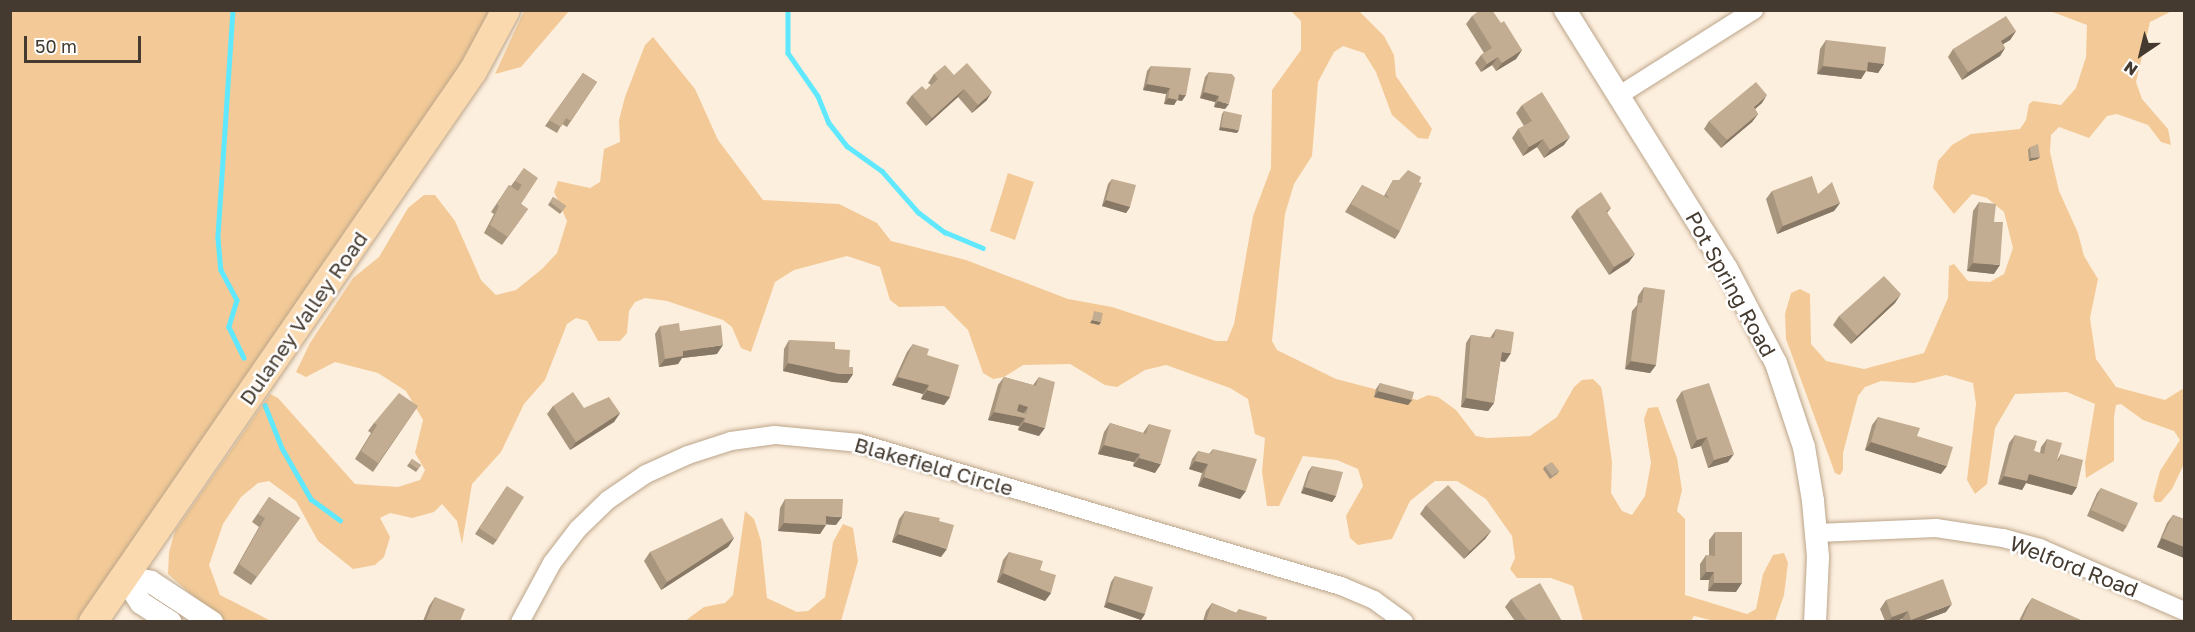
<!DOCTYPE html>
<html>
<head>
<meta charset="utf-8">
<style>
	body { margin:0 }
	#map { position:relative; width:2195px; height:632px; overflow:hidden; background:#fdefde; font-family:"Golos Text",sans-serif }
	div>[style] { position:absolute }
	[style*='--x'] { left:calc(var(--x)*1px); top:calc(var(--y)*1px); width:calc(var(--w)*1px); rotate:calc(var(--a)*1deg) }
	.green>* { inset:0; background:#f3ca97 }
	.stream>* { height:4.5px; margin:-2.25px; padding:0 2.25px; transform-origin:2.25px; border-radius:2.25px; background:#5fe8fe }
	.roads { filter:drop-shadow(0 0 2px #bba58a) drop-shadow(0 0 2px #bba58a) }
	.minor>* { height:18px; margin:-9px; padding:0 9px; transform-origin:9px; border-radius:9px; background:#fff }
	.tertiary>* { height:22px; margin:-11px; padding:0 11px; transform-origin:11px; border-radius:11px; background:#fff }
	.primary>* { height:28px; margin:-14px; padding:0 14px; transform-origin:14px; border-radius:14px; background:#fad9af }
	.wall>* { inset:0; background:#a8957e }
	.shaded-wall>* { inset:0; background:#887966 }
	.building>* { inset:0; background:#c3ad92 }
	span { translate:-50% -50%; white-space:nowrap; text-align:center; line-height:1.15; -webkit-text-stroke:5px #fff; paint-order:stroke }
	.street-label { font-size:21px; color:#443a2f }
	.frame { position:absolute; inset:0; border:12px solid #443a2f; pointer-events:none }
	.north { position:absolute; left:2111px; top:24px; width:60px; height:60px; -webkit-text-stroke:4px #fff; paint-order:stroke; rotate:215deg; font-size:16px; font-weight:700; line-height:24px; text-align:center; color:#443a2f }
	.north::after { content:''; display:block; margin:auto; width:21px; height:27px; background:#443a2f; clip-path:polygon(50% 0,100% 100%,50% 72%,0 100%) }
	.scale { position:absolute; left:24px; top:36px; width:117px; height:27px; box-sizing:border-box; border:3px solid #443a2f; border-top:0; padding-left:8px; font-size:18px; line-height:21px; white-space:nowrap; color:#443a2f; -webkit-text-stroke:4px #fff; paint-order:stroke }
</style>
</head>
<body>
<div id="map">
	<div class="green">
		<div style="clip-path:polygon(1290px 10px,1359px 11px,1384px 36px,1394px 55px,1396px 76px,1432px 129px,1428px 139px,1418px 138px,1392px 115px,1376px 72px,1364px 53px,1343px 46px,1334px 52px,1318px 82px,1312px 156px,1294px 184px,1285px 214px,1272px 341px,1277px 350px,1336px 379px,1417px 400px,1428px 395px,1438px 397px,1456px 410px,1476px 436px,1487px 438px,1530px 436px,1557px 417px,1574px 387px,1582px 380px,1593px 379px,1601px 387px,1603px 397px,1612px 462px,1611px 493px,1622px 511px,1632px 515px,1645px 496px,1651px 463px,1644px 419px,1648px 408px,1658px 407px,1677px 458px,1682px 490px,1677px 511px,1685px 519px,1685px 595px,1747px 614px,1756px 609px,1763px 574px,1773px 555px,1784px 553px,1788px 563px,1784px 595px,1775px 621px,1714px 621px,1694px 616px,1690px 622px,1583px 621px,1573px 586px,1551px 578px,1517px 578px,1510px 569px,1515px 558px,1512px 536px,1486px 499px,1457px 481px,1435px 481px,1410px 501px,1392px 539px,1358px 545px,1350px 538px,1346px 516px,1363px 486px,1358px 469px,1337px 460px,1303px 456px,1279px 506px,1267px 506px,1262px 472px,1265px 438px,1255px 434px,1248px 399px,1230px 388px,1166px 365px,1145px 370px,1117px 387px,1105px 385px,1070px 364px,1023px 365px,1004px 377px,993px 379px,983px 373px,968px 330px,944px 306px,899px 307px,890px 300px,880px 267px,847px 256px,794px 270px,775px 282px,751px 352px,741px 348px,732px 327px,723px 320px,667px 301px,645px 298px,635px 302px,629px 311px,627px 333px,620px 341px,598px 341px,587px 321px,576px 318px,567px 324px,545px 380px,524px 404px,501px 452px,472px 484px,462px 544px,457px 521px,442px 504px,434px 512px,412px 518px,390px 513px,380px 518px,390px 537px,384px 557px,375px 565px,353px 569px,318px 541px,296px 501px,269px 481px,258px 483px,241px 497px,223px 524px,209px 565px,220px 595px,271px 621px,222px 621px,168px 574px,169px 552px,175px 531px,270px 394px,278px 398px,355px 484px,398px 487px,420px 480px,425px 470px,415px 453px,423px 420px,406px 391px,378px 373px,335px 362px,306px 377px,296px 372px,310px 343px,353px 278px,379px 257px,408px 208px,424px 195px,435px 195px,455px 221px,481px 280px,496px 295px,516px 290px,542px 269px,557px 253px,567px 221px,554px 192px,558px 181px,590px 188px,600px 182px,604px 149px,620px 142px,619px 120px,625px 97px,645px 45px,653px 37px,695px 89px,718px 140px,763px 200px,839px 204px,877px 223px,891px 241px,966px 260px,1068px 299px,1112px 307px,1216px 341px,1227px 341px,1234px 324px,1253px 216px,1271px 168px,1272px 90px,1301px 50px,1301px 21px)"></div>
		<div style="clip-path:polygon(10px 11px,493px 11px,488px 25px,81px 621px,11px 621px)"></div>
		<div style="clip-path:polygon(524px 11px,569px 11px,521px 67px,495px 74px)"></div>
		<div style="clip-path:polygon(2050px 11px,2172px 11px,2150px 22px,2136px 82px,2142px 99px,2168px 129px,2171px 145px,2161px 142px,2148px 125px,2117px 114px,2107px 116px,2089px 138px,2059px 127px,2051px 135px,2050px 152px,2059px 191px,2078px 233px,2084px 256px,2098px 279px,2090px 318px,2096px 359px,2116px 387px,2165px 400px,2184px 388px,2184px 464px,2172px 489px,2161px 502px,2155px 502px,2153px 497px,2160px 471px,2180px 440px,2174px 431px,2143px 420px,2121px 404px,2116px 405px,2114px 417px,2114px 461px,2086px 478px,2085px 463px,2095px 404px,2067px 392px,2015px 394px,1995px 428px,1987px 484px,1975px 494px,1967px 480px,1976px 404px,1973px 383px,1946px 375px,1914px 383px,1881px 381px,1865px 387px,1858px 396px,1843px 453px,1843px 470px,1840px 475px,1835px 473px,1786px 339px,1785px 314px,1791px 293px,1800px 289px,1810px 294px,1811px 344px,1826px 361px,1864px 369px,1924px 353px,1948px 298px,1949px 266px,1954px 264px,1968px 281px,1990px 282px,2004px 274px,2013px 248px,2004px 212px,1987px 198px,1972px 194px,1954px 214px,1933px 188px,1938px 161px,1952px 145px,1971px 134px,2020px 129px,2026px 120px,2029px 104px,2033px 101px,2061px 105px,2076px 88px,2086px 57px,2087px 25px)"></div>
		<div style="clip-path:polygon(1008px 173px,1034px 182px,1015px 240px,990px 231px)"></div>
		<div style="clip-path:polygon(745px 511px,754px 519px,761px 541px,767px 598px,797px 612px,808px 611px,825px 597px,833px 542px,843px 524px,853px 528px,858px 561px,841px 621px,685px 621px,704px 607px,725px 603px,733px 595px)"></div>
	</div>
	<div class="stream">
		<div style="--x:233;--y:10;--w:228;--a:93.8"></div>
		<div style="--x:218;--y:238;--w:32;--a:85"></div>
		<div style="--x:221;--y:270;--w:34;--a:62"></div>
		<div style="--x:237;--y:300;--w:28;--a:107"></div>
		<div style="--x:229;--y:327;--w:34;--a:64"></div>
		<div style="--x:788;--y:10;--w:43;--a:90"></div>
		<div style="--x:788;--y:53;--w:52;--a:55.1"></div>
		<div style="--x:818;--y:96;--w:29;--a:68"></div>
		<div style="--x:829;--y:123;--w:29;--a:52"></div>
		<div style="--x:847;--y:146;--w:43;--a:35.5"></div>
		<div style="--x:882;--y:171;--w:55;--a:48.7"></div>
		<div style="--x:918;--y:212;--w:34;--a:37"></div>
		<div style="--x:945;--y:232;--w:41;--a:22.8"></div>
		<div style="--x:265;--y:405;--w:46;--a:68.4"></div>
		<div style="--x:282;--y:448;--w:59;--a:60.4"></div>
		<div style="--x:311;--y:499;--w:36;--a:36"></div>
	</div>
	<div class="roads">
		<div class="minor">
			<div style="--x:1618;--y:96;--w:161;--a:-32.3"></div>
			<div style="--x:1817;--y:533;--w:119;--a:-2.4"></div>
			<div style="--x:1936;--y:528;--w:68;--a:8.5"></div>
			<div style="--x:2003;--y:538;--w:38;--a:15"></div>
			<div style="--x:2040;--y:548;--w:157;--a:23.6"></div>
			<div style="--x:520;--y:622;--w:67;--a:-61.5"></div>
			<div style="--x:552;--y:563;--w:43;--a:-52.6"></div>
			<div style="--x:578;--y:529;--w:42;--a:-44"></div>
			<div style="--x:608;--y:500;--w:46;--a:-34.4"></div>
			<div style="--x:646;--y:474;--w:46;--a:-24.3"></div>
			<div style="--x:688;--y:455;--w:45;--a:-18"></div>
			<div style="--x:731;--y:441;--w:44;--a:-7.8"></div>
			<div style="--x:775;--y:435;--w:84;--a:5.4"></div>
			<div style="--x:859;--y:443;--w:503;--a:16.52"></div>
			<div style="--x:1341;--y:586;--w:36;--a:23"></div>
			<div style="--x:1374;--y:600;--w:37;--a:36"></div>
		</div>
		<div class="tertiary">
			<div style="--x:1565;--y:10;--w:305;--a:58"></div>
			<div style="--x:1727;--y:269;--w:106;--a:62.5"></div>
			<div style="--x:1776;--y:363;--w:89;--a:71.6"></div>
			<div style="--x:1804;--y:447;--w:55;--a:80.5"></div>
			<div style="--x:1813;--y:501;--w:56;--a:84.9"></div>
			<div style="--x:1818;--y:557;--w:65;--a:92.6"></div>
			<div style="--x:124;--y:577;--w:27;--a:10"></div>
			<div style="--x:151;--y:582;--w:73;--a:33.3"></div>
			<div style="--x:124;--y:577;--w:31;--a:57"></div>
			<div style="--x:141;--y:603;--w:35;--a:33"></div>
		</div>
		<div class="primary">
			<div style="--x:93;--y:622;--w:669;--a:-55.41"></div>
			<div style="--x:473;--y:71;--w:69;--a:-61.6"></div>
		</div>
	</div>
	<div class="wall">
		<div style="clip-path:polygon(1472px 16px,1501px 23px,1522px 50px,1516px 59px,1496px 71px,1492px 65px,1481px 72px,1475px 63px,1481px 55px,1484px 53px,1466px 24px)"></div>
		<div style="clip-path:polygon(2016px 31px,2010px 40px,2003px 44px,2005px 48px,2000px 56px,1962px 80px,1948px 57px,1953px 49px)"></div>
		<div style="clip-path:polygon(1826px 40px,1884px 64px,1878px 73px,1866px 71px,1861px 79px,1817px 74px,1820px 49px)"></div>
		<div style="clip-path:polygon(1151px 66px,1182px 101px,1177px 100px,1174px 105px,1164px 104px,1166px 94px,1143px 90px,1147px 71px)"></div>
		<div style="clip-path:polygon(1209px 72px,1225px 109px,1214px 107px,1215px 102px,1200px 98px,1205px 77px)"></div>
		<div style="clip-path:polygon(583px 73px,597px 82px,567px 127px,562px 124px,557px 133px,545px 126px)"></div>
		<div style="clip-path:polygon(934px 74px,954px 75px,987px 100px,972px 113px,958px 97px,926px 126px,906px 103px,912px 95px,926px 90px,931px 85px,928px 83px)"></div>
		<div style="clip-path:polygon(1762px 103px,1755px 109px,1758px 114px,1752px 122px,1721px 148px,1704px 129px,1709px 121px)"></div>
		<div style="clip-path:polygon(1522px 105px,1564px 145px,1544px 158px,1537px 147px,1523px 156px,1512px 138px,1518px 129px,1524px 126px,1516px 113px)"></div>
		<div style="clip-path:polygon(1224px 111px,1237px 133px,1219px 130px,1222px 114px)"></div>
		<div style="clip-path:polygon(2030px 147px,2038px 159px,2029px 161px,2028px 150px)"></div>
		<div style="clip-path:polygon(524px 168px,521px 204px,528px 209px,502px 245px,484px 233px,494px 214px,491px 212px,509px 185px,511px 186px)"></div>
		<div style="clip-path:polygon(1112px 179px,1130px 207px,1126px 213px,1102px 206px,1108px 184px)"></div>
		<div style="clip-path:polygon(1393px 180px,1400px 231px,1395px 239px,1345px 212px,1362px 185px,1384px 196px)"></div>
		<div style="clip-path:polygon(1772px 191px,1818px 194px,1840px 203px,1834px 211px,1777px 234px,1766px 199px)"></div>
		<div style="clip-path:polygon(553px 197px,566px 206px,560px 214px,548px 205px)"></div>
		<div style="clip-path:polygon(1979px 202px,1994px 222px,1994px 274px,1967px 271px,1973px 211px)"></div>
		<div style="clip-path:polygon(1611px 208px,1607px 213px,1629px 262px,1609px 275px,1571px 217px,1577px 209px)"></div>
		<div style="clip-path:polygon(1644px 287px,1656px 365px,1650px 373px,1625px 369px,1632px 311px,1637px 305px,1638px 296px)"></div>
		<div style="clip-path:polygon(1895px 303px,1851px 344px,1833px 325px,1839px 316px)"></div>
		<div style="clip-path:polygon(660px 326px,680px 331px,717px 354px,682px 358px,678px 364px,659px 367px,655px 334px)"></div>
		<div style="clip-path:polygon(1496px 329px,1505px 362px,1500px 361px,1494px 403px,1488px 411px,1461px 407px,1466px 343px,1471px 335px,1490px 338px)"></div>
		<div style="clip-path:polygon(789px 340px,835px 349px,853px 374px,847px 383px,833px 382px,783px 371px,784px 349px)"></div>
		<div style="clip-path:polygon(913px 344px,950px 397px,944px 405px,921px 399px,923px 394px,892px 385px,907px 352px)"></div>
		<div style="clip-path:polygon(1004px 377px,1033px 385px,1039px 377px,1039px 436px,1018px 430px,1019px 426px,988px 420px,998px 385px)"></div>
		<div style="clip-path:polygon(1380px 383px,1412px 400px,1408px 405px,1374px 397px,1376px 389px)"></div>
		<div style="clip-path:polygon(1682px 391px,1728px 462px,1708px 468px,1701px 446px,1691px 449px,1676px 400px)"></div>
		<div style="clip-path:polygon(418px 406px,373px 472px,355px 459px,371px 433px,368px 431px,374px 423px)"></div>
		<div style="clip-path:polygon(553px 406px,584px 408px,620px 413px,614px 422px,570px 450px,547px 414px)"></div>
		<div style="clip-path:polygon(1878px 417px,1917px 436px,1941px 474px,1865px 450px,1872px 425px)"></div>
		<div style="clip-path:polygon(1110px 423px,1143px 433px,1149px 424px,1155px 473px,1133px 466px,1134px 462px,1098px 454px,1104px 432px)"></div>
		<div style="clip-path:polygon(2015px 435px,2034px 451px,2040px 453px,2041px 447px,2047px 439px,2057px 460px,2061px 454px,2072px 495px,2026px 483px,2022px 490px,1998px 484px,2009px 443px)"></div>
		<div style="clip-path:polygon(1213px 449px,1240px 499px,1198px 486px,1202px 473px,1189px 469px,1192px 459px,1198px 451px,1209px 454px)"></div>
		<div style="clip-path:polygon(412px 459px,421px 465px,416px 472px,407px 466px)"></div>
		<div style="clip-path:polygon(1312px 466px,1336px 496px,1332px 502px,1301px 493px,1308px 472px)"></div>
		<div style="clip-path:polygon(1545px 466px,1559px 471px,1557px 474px,1550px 479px,1543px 469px)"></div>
		<div style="clip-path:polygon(507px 486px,497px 540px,493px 545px,475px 534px)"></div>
		<div style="clip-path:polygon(2101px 488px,2127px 526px,2123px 532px,2087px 516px,2097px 493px)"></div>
		<div style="clip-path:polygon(269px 497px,300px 518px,251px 585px,233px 573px,259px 527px,252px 522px)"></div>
		<div style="clip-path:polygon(785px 499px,836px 525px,826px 524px,820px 534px,778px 531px,780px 508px)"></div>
		<div style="clip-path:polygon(1426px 505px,1491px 531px,1485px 539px,1464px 559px,1420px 514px)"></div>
		<div style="clip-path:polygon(905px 511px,939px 521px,941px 557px,892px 542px,899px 519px)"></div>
		<div style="clip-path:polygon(2173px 515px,2184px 519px,2184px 558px,2157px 547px,2167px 523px)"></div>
		<div style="clip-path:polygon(1715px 532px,1736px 592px,1708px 591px,1709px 580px,1700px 580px,1700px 564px,1706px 555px,1709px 556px,1709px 540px)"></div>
		<div style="clip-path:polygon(734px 538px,728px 547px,661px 590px,644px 561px,650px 552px)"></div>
		<div style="clip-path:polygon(1009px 552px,1040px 570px,1051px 593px,1045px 601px,997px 582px,1003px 560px)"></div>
		<div style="clip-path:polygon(1115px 576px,1145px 614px,1141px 620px,1104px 607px,1111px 582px)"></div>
		<div style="clip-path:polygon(435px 597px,460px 621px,423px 621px,429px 606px)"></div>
		<div style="clip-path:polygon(2032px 598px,2081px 621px,2019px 621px,2026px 607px)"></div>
		<div style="clip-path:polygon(1511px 599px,1562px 621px,1515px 621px,1505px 607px)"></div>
		<div style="clip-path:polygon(1886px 600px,1946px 612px,1922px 621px,1903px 621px,1902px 619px,1896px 621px,1885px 621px,1880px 609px)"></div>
		<div style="clip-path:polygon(1212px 603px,1236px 613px,1239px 609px,1266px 621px,1203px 621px,1206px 611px)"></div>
	</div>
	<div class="shaded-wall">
		<div style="clip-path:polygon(2016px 31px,2010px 40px,1995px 49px,2001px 41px)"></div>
		<div style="clip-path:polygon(2005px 48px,2000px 56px,1962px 80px,1968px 72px)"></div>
		<div style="clip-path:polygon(1522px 50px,1516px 59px,1496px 71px,1502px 63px)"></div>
		<div style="clip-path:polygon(1498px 57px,1492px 65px,1481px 72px,1487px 64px)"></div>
		<div style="clip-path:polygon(1868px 62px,1884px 64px,1878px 73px,1866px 71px,1861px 79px,1817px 74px,1823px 66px)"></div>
		<div style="clip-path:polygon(1147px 84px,1170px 88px,1166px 94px,1143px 90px)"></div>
		<div style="clip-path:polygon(964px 89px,958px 97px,926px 126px,932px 118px)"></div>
		<div style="clip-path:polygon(992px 92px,987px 100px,972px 113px,978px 105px)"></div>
		<div style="clip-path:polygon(1204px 92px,1219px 96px,1215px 102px,1200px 98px)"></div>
		<div style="clip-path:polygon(1179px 94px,1186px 95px,1182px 101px,1177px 100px,1174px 105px,1164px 104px,1168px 98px)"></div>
		<div style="clip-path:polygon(1767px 95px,1762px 103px,1748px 115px,1754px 107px)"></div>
		<div style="clip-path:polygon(1218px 101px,1229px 104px,1225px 109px,1214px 107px)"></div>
		<div style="clip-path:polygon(1758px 114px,1752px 122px,1721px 148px,1727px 140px)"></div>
		<div style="clip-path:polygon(1221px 127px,1239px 130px,1237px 133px,1219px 130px)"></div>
		<div style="clip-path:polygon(1570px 137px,1564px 145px,1544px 158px,1550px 150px)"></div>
		<div style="clip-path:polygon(1543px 139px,1537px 147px,1523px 156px,1529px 147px)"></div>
		<div style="clip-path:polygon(2040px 157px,2038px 159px,2029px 161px,2031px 158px)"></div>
		<div style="clip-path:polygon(1106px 200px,1130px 207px,1126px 213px,1102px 206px)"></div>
		<div style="clip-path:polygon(1840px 203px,1834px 211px,1777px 234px,1783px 226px)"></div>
		<div style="clip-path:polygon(1635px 254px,1629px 262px,1609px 275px,1614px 267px)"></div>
		<div style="clip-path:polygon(1973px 263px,2000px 265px,1994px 274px,1967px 271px)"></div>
		<div style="clip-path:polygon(1901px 294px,1895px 303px,1851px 344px,1857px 336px)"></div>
		<div style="clip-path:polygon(1092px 320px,1101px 322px,1099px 325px,1090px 323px)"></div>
		<div style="clip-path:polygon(723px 345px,717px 354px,682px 358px,678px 364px,659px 367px,665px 359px,683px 351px)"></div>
		<div style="clip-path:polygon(1502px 352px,1511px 353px,1505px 362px,1496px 360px)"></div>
		<div style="clip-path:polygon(1631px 361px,1656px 365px,1650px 373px,1625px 369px)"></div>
		<div style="clip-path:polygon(788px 363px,853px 374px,847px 383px,833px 382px,783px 371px)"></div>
		<div style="clip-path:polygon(898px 377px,929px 385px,923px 394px,892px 385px)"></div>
		<div style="clip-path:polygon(927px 390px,950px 397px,944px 405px,921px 399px)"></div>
		<div style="clip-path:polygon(1378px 391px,1412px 400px,1408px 405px,1374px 397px)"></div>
		<div style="clip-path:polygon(1466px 398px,1494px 403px,1488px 411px,1461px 407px)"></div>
		<div style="clip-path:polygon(1019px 404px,1028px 407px,1022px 415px,1013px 412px)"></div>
		<div style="clip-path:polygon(994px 412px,1025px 418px,1019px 426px,988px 420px)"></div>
		<div style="clip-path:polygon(620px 413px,614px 422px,570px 450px,576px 442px)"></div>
		<div style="clip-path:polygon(1024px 422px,1045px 428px,1039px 436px,1018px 430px)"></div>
		<div style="clip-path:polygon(1707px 437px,1701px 446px,1691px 449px,1697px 440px)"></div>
		<div style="clip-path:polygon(1871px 442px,1947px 466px,1941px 474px,1865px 450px)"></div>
		<div style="clip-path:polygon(1104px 445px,1140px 454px,1134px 462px,1098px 454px)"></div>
		<div style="clip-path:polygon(1734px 454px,1728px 462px,1708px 468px,1714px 460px)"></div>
		<div style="clip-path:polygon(1139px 458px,1161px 464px,1155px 473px,1133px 466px)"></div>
		<div style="clip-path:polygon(1195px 461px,1208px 464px,1202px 473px,1189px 469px)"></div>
		<div style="clip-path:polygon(2029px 474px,2077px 487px,2072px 495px,2026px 483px,2022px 490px,1998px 484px,2004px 476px)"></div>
		<div style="clip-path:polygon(1204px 477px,1246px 491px,1240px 499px,1198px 486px)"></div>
		<div style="clip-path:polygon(1305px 487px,1336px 496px,1332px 502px,1301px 493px)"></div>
		<div style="clip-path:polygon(826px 516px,842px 517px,836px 525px,821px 524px)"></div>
		<div style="clip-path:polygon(784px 523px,826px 525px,820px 534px,778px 531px)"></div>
		<div style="clip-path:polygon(1491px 531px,1485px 539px,1464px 559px,1470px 551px)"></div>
		<div style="clip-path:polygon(898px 534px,947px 549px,941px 557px,892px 542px)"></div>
		<div style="clip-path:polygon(734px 538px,728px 547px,661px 590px,667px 582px)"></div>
		<div style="clip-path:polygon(2162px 538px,2184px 547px,2184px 558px,2157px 547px)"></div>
		<div style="clip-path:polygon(1706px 572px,1714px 572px,1709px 580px,1700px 580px)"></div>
		<div style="clip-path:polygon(1003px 573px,1051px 593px,1045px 601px,997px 582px)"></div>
		<div style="clip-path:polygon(1714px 583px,1742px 583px,1736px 592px,1708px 591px)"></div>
		<div style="clip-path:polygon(1108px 602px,1145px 614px,1141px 620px,1104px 607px)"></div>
		<div style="clip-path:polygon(1952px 604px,1946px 612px,1922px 621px,1910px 621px,1911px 620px)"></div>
		<div style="clip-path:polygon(1908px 611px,1902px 619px,1896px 621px,1889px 621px,1892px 617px)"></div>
	</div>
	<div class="building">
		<div style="clip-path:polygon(1480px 10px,1492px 10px,1501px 23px,1504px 21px,1522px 50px,1502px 63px,1498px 57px,1487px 64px,1481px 55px,1492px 48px,1472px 16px)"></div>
		<div style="clip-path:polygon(2006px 16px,2016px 31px,2001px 41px,2005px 48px,1968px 72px,1953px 49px)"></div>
		<div style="clip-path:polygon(1826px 40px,1886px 47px,1884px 64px,1868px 62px,1867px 71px,1823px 66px)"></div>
		<div style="clip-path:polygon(967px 63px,992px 92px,978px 105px,964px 89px,932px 118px,912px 95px,922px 86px,926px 90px,938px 79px,934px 74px,945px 65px,954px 75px)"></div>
		<div style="clip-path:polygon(1151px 66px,1191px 68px,1186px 95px,1179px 94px,1178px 100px,1168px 98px,1170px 88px,1147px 84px)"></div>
		<div style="clip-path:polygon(1209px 72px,1232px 74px,1235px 78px,1229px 104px,1218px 101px,1219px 96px,1204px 92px)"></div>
		<div style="clip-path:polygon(583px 73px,597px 82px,571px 121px,566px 118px,561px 127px,549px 120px)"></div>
		<div style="clip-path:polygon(1756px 82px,1767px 95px,1754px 107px,1758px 114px,1727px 140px,1709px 121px)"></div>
		<div style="clip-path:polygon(1542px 92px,1570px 137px,1550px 150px,1543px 139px,1529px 147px,1518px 129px,1532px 121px,1522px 105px)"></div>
		<div style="clip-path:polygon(1224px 111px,1242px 115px,1239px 130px,1221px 127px)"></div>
		<div style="clip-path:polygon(2038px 144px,2040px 157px,2031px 158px,2030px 147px)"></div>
		<div style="clip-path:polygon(524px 168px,538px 178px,521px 204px,528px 209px,508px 237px,490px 225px,499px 206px,497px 204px,509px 185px,518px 191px,522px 185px,515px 181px)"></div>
		<div style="clip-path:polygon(1408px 170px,1421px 177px,1419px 182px,1422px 183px,1400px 231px,1351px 204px,1362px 185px,1390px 199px,1386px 194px,1393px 180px,1399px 180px)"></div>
		<div style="clip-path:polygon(1812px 176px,1818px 194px,1832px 182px,1840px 203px,1783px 226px,1772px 191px)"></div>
		<div style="clip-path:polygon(1112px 179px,1136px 185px,1130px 207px,1106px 200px)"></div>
		<div style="clip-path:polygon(1601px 192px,1611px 208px,1606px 211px,1635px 254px,1614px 267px,1577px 209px)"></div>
		<div style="clip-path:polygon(553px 197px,566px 206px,562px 211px,550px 202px)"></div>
		<div style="clip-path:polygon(1979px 202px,1996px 204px,1994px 222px,2003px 222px,2000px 265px,1973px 263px)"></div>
		<div style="clip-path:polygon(1884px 276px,1901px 294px,1857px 336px,1839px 316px)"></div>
		<div style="clip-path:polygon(1644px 287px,1665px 290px,1656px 365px,1631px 361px,1638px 303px,1642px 303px)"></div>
		<div style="clip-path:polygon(1094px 311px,1103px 313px,1101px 322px,1092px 320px)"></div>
		<div style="clip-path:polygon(679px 323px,680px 331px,721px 325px,723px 345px,683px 351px,683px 356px,665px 359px,660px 326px)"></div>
		<div style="clip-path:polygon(1496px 329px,1514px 332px,1511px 353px,1502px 352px,1494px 403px,1466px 398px,1471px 335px,1494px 338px)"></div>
		<div style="clip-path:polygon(789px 340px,835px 342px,835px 349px,850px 350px,849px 367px,853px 367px,853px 374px,839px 374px,788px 363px)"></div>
		<div style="clip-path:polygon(913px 344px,929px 349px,927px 355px,959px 365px,950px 397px,927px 390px,929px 385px,898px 377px)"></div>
		<div style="clip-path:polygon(evenodd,1004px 377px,1036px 386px,1039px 377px,1055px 382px,1045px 428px,1024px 422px,1025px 418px,994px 412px,1004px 377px,1019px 404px,1028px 407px,1026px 414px,1017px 411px,1019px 404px)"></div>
		<div style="clip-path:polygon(1380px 383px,1414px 392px,1412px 400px,1378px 391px)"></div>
		<div style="clip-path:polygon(1709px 383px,1734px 454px,1714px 460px,1707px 437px,1697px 440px,1682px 391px)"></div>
		<div style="clip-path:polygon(573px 392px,584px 408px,609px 397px,620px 413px,576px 442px,553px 406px)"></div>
		<div style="clip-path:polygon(399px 393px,418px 406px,378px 463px,361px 451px,377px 425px,374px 423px)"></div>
		<div style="clip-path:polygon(1878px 417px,1920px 428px,1917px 436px,1953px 447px,1947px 466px,1871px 442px)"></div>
		<div style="clip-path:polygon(1110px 423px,1146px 434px,1149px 424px,1171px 430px,1161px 464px,1139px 458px,1140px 454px,1104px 445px)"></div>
		<div style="clip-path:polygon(2015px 435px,2037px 441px,2034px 451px,2044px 454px,2047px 439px,2062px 443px,2057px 460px,2059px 461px,2061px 454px,2083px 460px,2077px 487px,2029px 474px,2027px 481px,2004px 476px)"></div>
		<div style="clip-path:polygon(1213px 449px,1257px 459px,1246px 491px,1204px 477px,1208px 464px,1195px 461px,1198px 451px,1211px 454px)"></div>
		<div style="clip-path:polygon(412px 459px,421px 465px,418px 469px,409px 463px)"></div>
		<div style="clip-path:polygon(1552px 462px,1559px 471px,1552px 476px,1545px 466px)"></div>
		<div style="clip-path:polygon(1312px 466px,1343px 472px,1336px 496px,1305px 487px)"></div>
		<div style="clip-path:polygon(1448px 485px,1491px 531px,1470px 551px,1426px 505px)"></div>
		<div style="clip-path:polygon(507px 486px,524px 497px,497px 540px,479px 528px)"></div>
		<div style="clip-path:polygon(2101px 488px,2138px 503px,2127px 526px,2091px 510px)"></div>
		<div style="clip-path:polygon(269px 497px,300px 518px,257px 577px,239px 564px,265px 518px,258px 514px)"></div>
		<div style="clip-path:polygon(785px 499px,843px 499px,842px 517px,826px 516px,826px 525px,784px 523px)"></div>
		<div style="clip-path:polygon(905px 511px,940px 518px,939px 521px,954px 525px,947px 549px,898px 534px)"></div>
		<div style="clip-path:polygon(2173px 515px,2184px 519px,2184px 547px,2162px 538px)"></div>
		<div style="clip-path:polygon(722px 518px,734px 538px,667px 582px,650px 552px)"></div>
		<div style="clip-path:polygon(1715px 532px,1742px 532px,1742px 583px,1714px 583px,1714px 572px,1706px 572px,1706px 555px,1715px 556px)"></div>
		<div style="clip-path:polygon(1009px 552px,1043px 561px,1040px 570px,1056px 575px,1051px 593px,1003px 573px)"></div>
		<div style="clip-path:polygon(1115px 576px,1153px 587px,1145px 614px,1108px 602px)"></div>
		<div style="clip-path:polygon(1943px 579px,1952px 604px,1911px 620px,1908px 611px,1892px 617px,1886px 600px)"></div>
		<div style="clip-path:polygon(1540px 583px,1562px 621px,1527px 621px,1511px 599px)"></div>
		<div style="clip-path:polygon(435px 597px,465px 609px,460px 621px,426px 621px)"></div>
		<div style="clip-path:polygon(2032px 598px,2081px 620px,2081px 621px,2025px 621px,2022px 620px)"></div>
		<div style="clip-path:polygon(1212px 603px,1237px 613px,1239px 609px,1267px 617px,1266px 621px,1206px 621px)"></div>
	</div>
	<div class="street-label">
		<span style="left:1731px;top:284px;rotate:61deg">Pot Spring Road</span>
		<span style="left:303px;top:318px;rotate:-55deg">Dulaney Valley Road</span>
		<span style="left:934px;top:466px;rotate:16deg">Blakefield Circle</span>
		<span style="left:2074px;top:566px;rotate:21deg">Welford Road</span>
	</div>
	<div class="frame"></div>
	<div class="north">N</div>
	<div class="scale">50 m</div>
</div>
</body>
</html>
